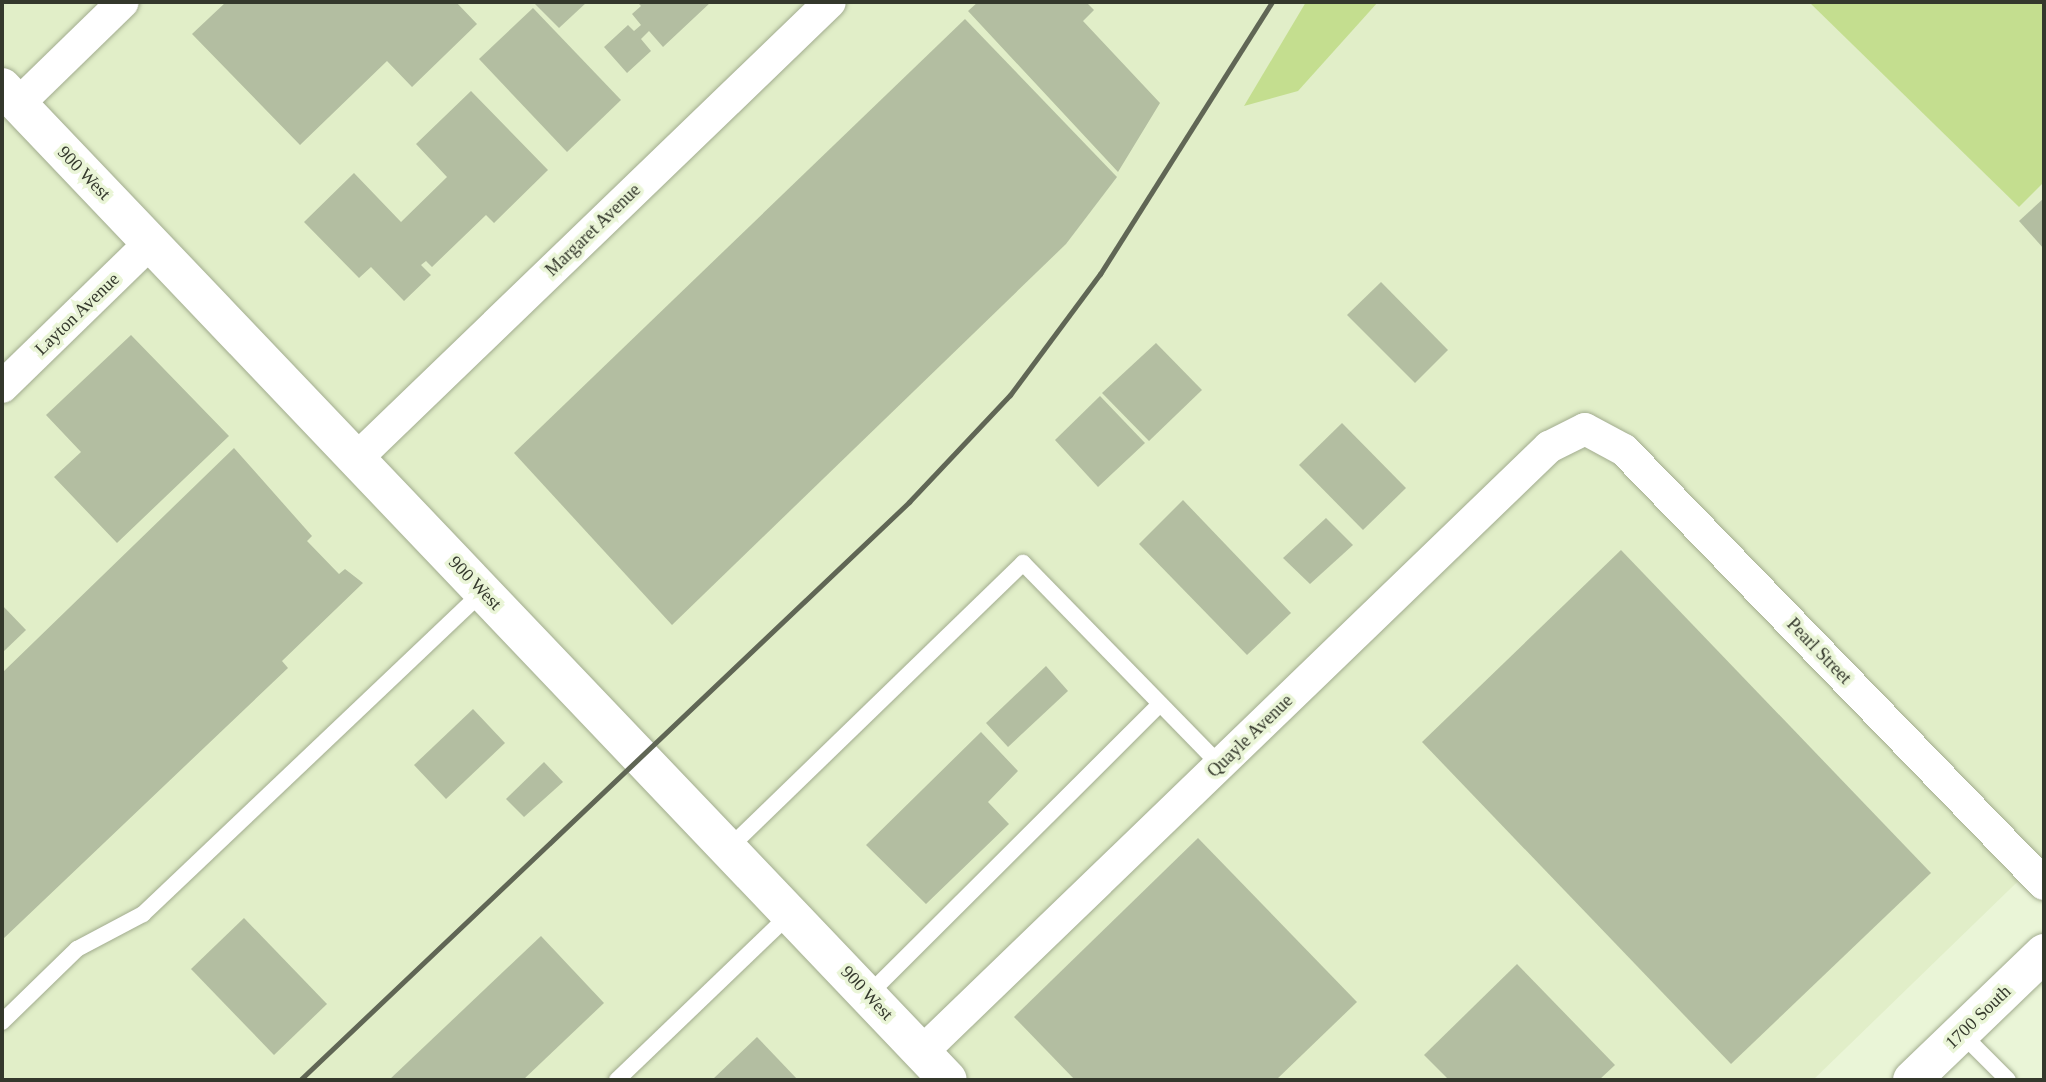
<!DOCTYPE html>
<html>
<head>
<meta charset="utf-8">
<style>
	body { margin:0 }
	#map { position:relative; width:2046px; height:1082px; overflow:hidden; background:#eaf5d7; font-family:"Times New Roman",serif }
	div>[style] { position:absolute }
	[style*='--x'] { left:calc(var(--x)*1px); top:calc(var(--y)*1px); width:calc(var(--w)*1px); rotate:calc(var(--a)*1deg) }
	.built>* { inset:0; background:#e1eec8 }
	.green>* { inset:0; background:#c4de8f }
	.building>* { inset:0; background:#b3bea1 }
	.roads { filter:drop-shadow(0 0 2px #a2ac8f) drop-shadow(0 0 2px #a2ac8f) }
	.lane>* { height:16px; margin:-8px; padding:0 8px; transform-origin:8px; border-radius:8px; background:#fff }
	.street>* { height:32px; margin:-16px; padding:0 16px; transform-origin:16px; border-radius:16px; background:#fff }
	.secondary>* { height:38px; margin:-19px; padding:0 19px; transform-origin:19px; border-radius:19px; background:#fff }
	.rail>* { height:5px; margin:-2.5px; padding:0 2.5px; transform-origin:2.5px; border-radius:2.5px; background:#606655 }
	span { translate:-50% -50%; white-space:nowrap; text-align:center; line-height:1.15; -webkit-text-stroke:7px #eaf5d7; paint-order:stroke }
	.street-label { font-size:18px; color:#34382c }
	.frame { position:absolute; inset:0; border:4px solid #34382c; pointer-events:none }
</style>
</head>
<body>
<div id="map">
	<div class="built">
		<div style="clip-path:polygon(2px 2px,2044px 2px,2044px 856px,1813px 1080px,2px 1080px)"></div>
	</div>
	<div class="green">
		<div style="clip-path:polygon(1306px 2px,1378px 2px,1298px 91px,1244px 106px)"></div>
		<div style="clip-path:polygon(1809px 2px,2044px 2px,2044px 182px,2019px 207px)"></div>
	</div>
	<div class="building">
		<div style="clip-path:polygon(226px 2px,456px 2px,477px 24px,412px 87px,387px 61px,300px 145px,192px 34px)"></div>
		<div style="clip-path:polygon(533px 2px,587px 2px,559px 28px)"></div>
		<div style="clip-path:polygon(637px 2px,711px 2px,663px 47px,649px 31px,641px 39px,651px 51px,627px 73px,604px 47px,628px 25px,634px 31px,641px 25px,632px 14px,641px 6px)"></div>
		<div style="clip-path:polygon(978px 2px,1086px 2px,1094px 10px,1083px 21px,1160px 103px,1118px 172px,968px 11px)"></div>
		<div style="clip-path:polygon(533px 8px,621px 100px,567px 152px,479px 59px)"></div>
		<div style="clip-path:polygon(965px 19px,1117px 177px,1066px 244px,672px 625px,514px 453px)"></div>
		<div style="clip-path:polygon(471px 91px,548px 170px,494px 223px,486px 215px,432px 267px,426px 261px,421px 265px,431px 275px,404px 301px,371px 267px,359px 278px,304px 222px,354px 173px,401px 222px,447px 177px,416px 144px)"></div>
		<div style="clip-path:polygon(2044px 198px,2044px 249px,2019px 221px)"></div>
		<div style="clip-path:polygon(1381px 282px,1448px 350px,1415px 383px,1347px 315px)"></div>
		<div style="clip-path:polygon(131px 335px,229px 436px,117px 543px,54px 477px,81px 452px,46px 415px)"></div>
		<div style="clip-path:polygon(1156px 343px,1202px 390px,1149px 441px,1102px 393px)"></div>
		<div style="clip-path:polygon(1100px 396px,1145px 443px,1098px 487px,1055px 440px)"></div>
		<div style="clip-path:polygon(1342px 423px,1406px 488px,1363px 530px,1299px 465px)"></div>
		<div style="clip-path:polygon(234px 448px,312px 536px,307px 541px,339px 574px,345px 569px,363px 583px,282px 661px,288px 668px,2px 940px,2px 673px)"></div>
		<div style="clip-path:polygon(1183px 500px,1291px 613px,1247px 655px,1139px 544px)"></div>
		<div style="clip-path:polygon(1326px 518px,1353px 545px,1310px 584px,1283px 558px)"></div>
		<div style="clip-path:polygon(1621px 550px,1931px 873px,1731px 1064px,1422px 742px)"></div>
		<div style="clip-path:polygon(2px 605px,26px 630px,2px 653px)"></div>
		<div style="clip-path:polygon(1046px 666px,1068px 691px,1008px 747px,986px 723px)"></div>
		<div style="clip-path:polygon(473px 709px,505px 743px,446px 799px,414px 765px)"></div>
		<div style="clip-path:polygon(981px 732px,1018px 771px,988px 802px,1009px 824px,926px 904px,866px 845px)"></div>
		<div style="clip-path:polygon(544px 762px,563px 782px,524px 817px,506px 799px)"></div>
		<div style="clip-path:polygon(1198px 838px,1357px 1002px,1276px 1080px,1075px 1080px,1014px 1017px)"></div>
		<div style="clip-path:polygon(244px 918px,327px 1004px,274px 1055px,191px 969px)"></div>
		<div style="clip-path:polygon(541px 936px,604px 1003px,523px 1080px,389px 1080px)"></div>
		<div style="clip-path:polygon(1517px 964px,1615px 1065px,1599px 1080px,1449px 1080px,1424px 1055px)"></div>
		<div style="clip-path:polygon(757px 1037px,798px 1080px,712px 1080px)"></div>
	</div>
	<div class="roads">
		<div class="lane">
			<div style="--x:730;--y:847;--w:408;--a:-44.1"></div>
			<div style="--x:1023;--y:563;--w:282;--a:45.7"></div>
			<div style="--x:868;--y:995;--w:412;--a:-44.9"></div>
			<div style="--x:2;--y:1022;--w:105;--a:-44.2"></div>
			<div style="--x:77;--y:949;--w:75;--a:-27.9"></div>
			<div style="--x:143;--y:914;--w:469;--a:-43.5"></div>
			<div style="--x:1961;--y:1033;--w:66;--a:45"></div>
			<div style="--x:617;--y:1080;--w:240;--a:-43.8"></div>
		</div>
		<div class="street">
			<div style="--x:18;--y:104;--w:146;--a:-44.2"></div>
			<div style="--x:2;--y:387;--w:208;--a:-44.2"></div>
			<div style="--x:356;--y:459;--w:658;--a:-43.95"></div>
			<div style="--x:921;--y:1053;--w:873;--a:-43.98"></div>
			<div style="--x:1549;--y:447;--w:40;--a:-26.6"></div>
			<div style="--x:1585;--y:429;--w:44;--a:28.3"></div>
			<div style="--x:1624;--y:450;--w:604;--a:45.94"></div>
		</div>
		<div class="secondary">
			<div style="--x:2;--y:87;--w:1371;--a:46.39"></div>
			<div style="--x:1912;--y:1080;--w:183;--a:-43.9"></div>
		</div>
	</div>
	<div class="rail">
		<div style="--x:300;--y:1080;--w:840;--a:-43.5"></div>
		<div style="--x:909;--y:502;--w:147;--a:-46.7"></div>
		<div style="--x:1010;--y:395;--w:151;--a:-53.4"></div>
		<div style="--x:1100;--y:274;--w:322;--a:-57.7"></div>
	</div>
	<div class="street-label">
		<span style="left:84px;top:173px;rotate:46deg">900 West</span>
		<span style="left:593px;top:230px;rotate:-44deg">Margaret Avenue</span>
		<span style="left:77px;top:314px;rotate:-44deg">Layton Avenue</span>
		<span style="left:475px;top:583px;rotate:46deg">900 West</span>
		<span style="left:1819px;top:651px;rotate:46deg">Pearl Street</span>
		<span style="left:1250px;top:736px;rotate:-44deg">Quayle Avenue</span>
		<span style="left:867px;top:993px;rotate:47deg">900 West</span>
		<span style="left:1978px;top:1017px;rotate:-44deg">1700 South</span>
	</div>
	<div class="frame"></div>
</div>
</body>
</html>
